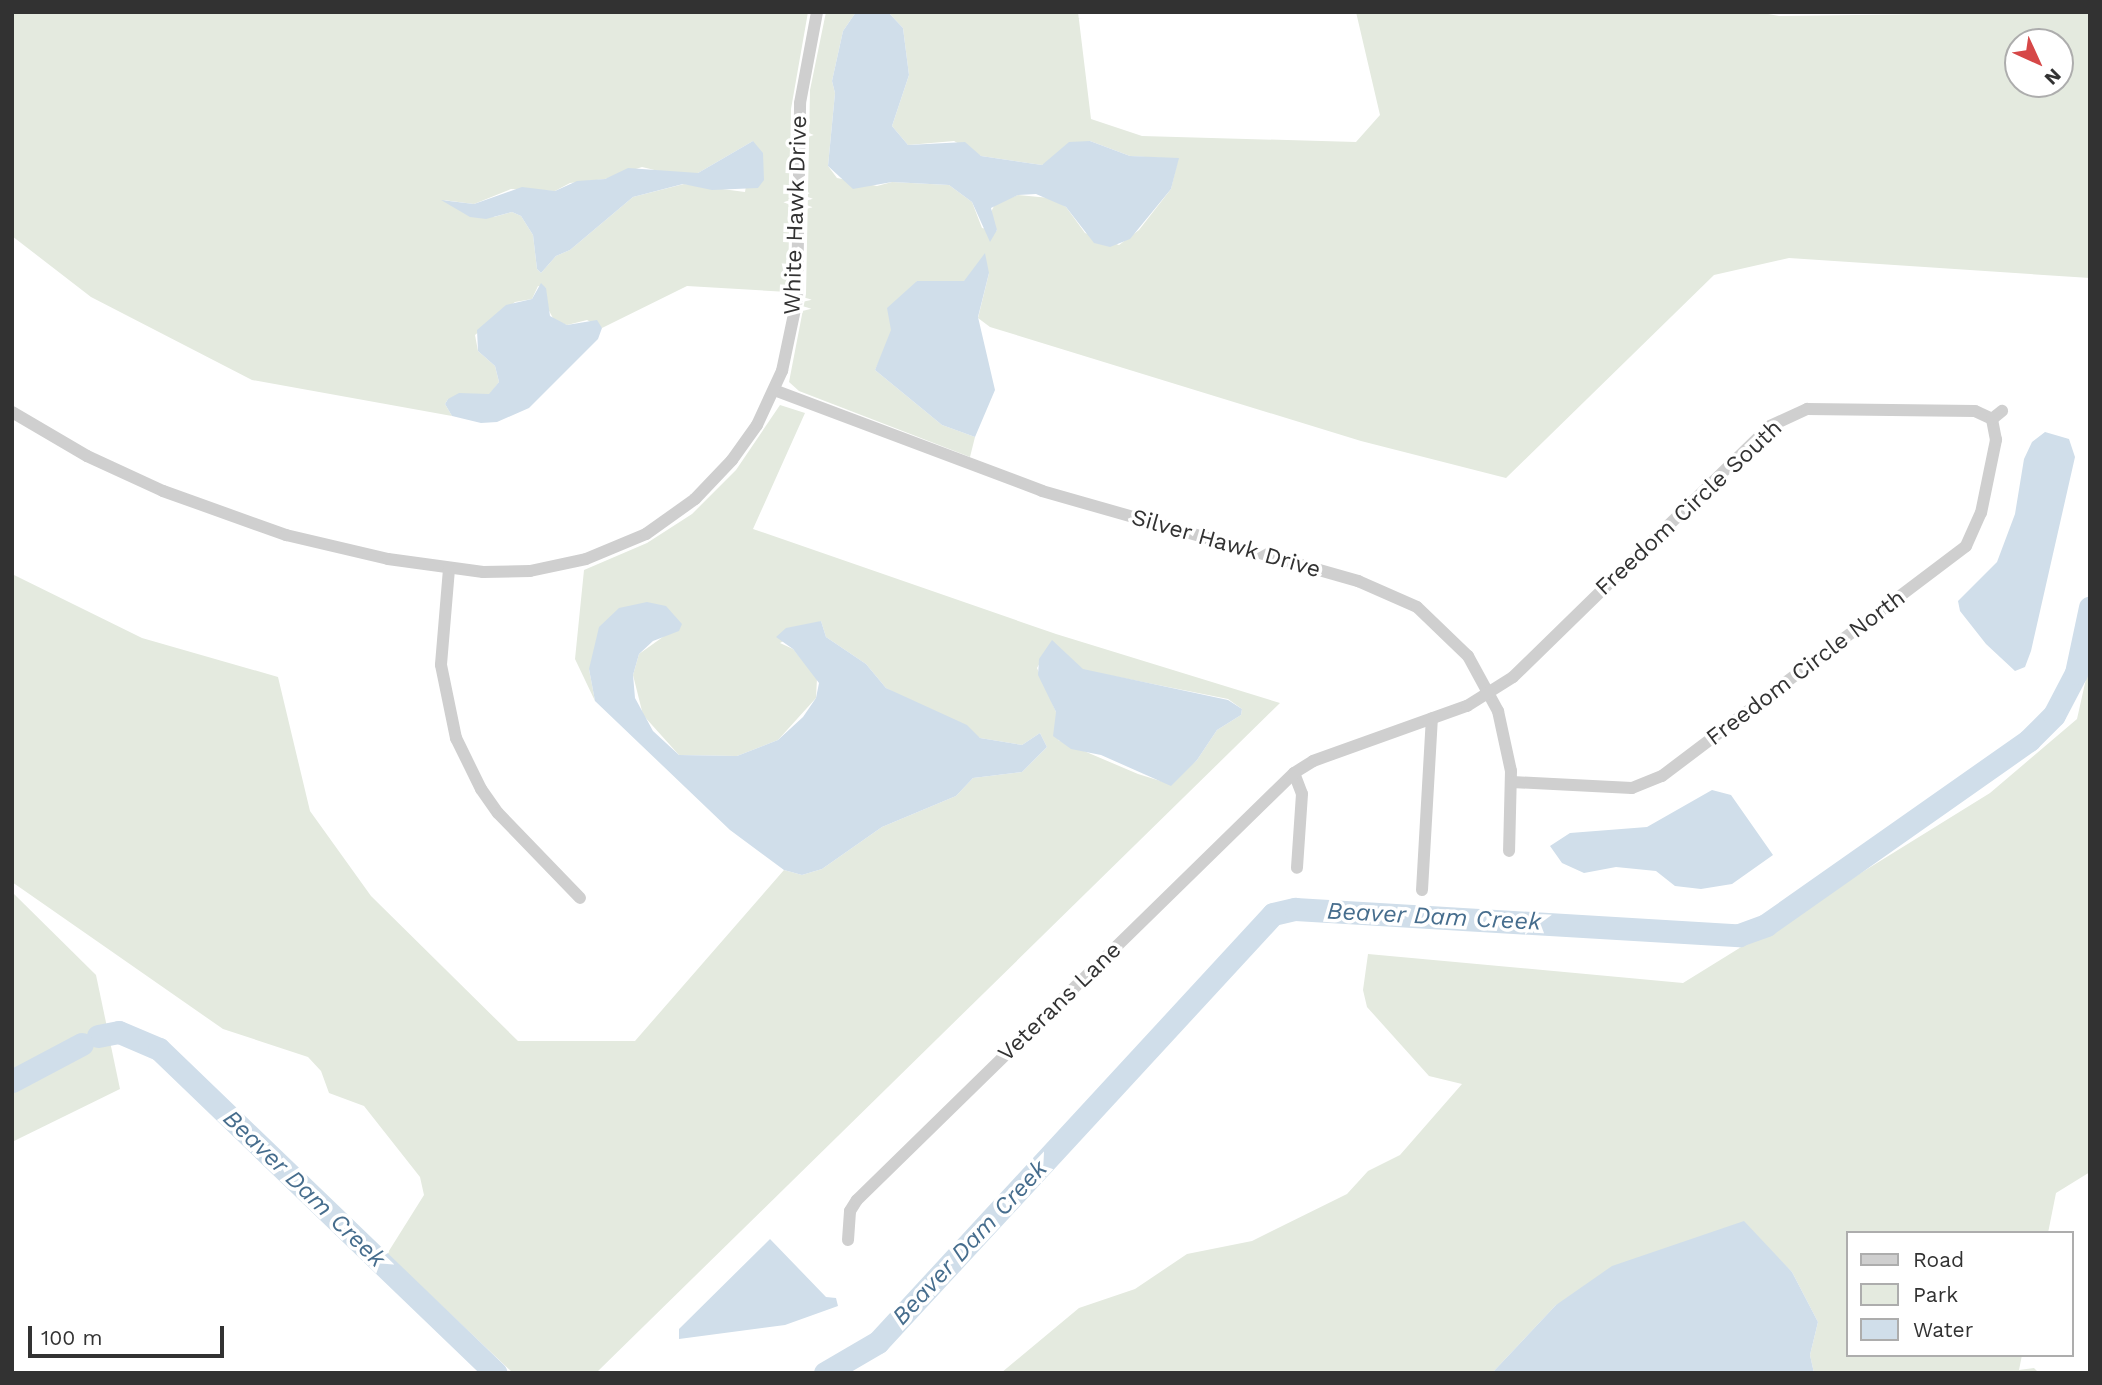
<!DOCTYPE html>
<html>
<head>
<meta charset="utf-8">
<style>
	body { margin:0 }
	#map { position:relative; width:2102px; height:1385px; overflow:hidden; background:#fff; font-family:"Work Sans",sans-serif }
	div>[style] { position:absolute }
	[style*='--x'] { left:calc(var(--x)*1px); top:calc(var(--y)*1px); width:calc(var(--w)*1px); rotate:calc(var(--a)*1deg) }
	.green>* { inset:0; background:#e4eadf }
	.water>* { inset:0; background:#d0deea }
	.river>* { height:23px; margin:-11.5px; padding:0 11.5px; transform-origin:11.5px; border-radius:11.5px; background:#d0deea }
	.minor>* { height:12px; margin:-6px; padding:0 6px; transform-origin:6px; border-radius:6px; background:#cfcfcf }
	span { translate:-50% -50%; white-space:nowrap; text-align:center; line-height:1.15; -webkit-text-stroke:7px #fff; paint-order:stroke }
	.street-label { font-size:23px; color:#323232 }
	.water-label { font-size:24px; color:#466d8d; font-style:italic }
	.frame { position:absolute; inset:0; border:14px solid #323232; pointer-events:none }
	.legend { position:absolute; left:1846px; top:1231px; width:228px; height:126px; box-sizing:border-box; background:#fff; border:2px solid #adadad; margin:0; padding:9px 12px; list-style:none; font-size:21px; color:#323232 }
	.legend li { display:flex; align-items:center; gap:14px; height:35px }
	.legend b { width:35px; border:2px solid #adadad }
	.north { position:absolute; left:2004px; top:28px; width:70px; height:70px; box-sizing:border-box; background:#fff; border:2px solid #adadad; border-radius:50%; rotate:135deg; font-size:19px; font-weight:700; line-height:28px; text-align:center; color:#323232 }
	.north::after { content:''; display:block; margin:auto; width:24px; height:32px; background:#d64747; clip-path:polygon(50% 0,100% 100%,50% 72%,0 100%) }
	.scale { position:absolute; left:28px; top:1326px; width:196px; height:32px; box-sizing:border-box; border:4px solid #323232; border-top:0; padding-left:9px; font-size:21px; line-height:24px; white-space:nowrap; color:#323232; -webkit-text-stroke:5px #fff; paint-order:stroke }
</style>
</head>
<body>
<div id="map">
	<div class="green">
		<div style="clip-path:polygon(evenodd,12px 12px,808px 12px,791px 109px,788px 292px,687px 286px,602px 328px,587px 320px,567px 325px,554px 320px,546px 305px,546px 288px,538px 286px,532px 299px,515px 302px,475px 335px,478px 351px,495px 366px,499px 382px,490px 394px,448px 399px,445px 404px,452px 416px,252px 380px,91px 297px,12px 236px,12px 12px,753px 141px,745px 192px,684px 184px,633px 197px,570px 250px,556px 256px,541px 273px,537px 269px,533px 235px,521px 216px,512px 212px,494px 217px,443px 200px,474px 204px,511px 189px,555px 191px,570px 183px,605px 179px,642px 167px,671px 174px,698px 173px,753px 141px)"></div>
		<div style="clip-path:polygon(evenodd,826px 12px,856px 12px,843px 31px,832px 81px,835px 93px,828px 166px,837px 178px,877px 186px,892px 182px,949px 185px,972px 202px,982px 228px,997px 231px,990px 214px,995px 204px,1018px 195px,1050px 198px,1066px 207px,1085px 233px,1119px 245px,1139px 230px,1171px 189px,1178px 159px,1130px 156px,1090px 141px,1042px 165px,981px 156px,954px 141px,908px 145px,892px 126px,909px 75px,903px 28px,888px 12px,1078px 12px,1091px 119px,1142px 136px,1356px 142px,1380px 115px,1356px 12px,1757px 12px,1779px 16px,2090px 12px,2090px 278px,1789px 258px,1714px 275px,1506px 478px,1361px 441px,990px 327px,978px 318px,989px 273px,964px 281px,917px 281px,875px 370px,942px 425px,975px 437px,970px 457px,799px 391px,789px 382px,806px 294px,810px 90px,826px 12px,2018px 42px,2060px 42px,2060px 84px,2018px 84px,2018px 42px)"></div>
		<div style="clip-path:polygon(evenodd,780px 405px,805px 413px,753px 529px,1056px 634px,1280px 703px,596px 1373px,513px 1373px,387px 1254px,424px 1195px,420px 1177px,364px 1106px,329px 1093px,321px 1071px,308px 1057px,223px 1029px,12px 882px,12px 574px,142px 638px,278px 677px,310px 811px,371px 896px,518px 1041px,635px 1041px,784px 870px,802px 875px,822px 869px,882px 827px,956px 796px,973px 778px,1022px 772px,1047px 747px,1040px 733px,1022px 745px,980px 738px,886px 688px,866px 664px,826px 637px,821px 621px,780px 643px,793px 649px,817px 678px,816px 698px,778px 740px,737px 756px,679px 755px,643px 715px,633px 675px,639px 654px,681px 624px,589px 669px,595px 701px,575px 659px,584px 570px,647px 543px,692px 514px,736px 470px,780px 405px,1052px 641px,1083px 670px,1228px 699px,1242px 709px,1241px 715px,1217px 730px,1197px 760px,1177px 777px,1167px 783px,1138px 774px,1058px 740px,1056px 712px,1037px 668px,1052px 641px)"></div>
		<div style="clip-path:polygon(2090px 661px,2090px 1172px,2056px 1193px,2048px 1233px,1848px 1233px,1848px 1355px,2022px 1355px,2019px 1370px,2034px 1368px,2039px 1373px,1814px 1373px,1810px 1355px,1818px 1322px,1792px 1272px,1758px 1239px,1556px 1305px,1492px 1373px,1001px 1373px,1079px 1308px,1135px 1289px,1187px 1254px,1252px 1241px,1347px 1194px,1368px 1171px,1400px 1155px,1462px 1084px,1429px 1076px,1367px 1007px,1363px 990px,1368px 954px,1683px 983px,1990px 793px,2077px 719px)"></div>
		<div style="clip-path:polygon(12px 892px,96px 975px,120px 1089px,12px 1142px)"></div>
	</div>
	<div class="water">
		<div style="clip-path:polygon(856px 12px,888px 12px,903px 28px,909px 75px,892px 126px,908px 145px,965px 142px,981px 156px,1042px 165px,1069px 142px,1090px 141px,1130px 156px,1179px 158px,1171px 189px,1130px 239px,1110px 247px,1094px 243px,1066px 207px,1036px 194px,1018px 195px,991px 208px,997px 230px,990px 242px,972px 202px,949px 185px,892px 182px,853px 189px,828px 166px,835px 93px,832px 81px,843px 31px)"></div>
		<div style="clip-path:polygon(753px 141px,763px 153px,764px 180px,758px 188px,712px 190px,683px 184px,633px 197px,570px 250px,556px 256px,541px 273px,537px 269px,533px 235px,521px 216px,512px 212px,486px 219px,470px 217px,441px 200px,474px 204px,522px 187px,555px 191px,577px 181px,605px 179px,628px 168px,698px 173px)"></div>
		<div style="clip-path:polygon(985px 253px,989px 273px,978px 317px,995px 390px,975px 437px,942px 425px,875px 370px,891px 330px,887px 308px,917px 281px,964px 281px)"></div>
		<div style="clip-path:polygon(541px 283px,546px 288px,550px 316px,567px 325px,597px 320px,602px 328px,598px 339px,529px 408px,497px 422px,481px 423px,452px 416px,445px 404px,448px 399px,459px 393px,489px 394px,499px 382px,495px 366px,478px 351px,477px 330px,506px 305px,532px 299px)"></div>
		<div style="clip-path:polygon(2045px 432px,2069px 439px,2075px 457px,2031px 651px,2025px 667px,2015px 671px,1986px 644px,1960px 611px,1958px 601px,1997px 562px,2015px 514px,2024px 459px,2032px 442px)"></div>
		<div style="clip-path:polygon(647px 602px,666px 606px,682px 624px,679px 631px,653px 641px,639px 654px,633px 675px,635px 698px,653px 731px,679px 755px,737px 756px,778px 740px,803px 717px,816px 698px,819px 683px,793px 649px,776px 637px,786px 628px,821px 621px,826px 637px,866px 664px,886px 688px,967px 725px,980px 738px,1022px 745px,1040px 733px,1047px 747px,1022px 772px,973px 778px,956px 796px,882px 827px,822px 869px,802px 875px,784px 870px,730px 830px,595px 701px,589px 669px,599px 627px,619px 608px)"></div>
		<div style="clip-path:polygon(1052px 640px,1083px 669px,1228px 700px,1242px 709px,1241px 715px,1217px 730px,1197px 760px,1171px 786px,1101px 755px,1071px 749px,1053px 736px,1056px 712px,1038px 675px,1039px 659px)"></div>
		<div style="clip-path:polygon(1712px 790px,1731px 795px,1773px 855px,1732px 884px,1701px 889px,1675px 886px,1656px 871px,1616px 867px,1584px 873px,1562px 863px,1550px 846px,1570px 833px,1647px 827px)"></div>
		<div style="clip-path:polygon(1744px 1221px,1792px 1272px,1818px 1322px,1810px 1355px,1814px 1373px,1492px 1373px,1556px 1305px,1612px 1266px)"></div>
		<div style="clip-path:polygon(770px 1239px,826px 1297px,836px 1298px,838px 1306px,785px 1325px,679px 1339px,679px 1329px)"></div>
	</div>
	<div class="river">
		<div style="--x:98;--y:1036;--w:21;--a:-11"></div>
		<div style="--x:119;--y:1032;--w:43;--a:23"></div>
		<div style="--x:159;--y:1049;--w:467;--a:43.9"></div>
		<div style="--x:12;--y:1081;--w:79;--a:-27.9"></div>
		<div style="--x:825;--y:1373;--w:61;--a:-30.3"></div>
		<div style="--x:878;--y:1342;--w:582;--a:-47.3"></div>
		<div style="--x:1273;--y:914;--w:23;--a:-13"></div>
		<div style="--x:1295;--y:909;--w:445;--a:3.4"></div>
		<div style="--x:1739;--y:935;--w:29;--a:-20"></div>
		<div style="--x:1766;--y:925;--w:322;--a:-35.1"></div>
		<div style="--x:2029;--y:740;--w:35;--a:-45"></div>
		<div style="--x:2054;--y:715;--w:47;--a:-62.4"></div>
		<div style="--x:2076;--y:673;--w:67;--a:-78"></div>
	</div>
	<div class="minor">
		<div style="--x:774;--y:390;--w:286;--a:20.6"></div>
		<div style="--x:1042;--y:491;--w:329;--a:15.9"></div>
		<div style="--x:1358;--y:581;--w:64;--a:23.8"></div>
		<div style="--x:1417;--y:607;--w:71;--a:43.9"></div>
		<div style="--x:1468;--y:656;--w:63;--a:61.4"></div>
		<div style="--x:1498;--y:711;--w:61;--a:77.8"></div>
		<div style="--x:1511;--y:771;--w:80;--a:91.4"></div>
		<div style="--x:12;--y:412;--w:87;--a:30.4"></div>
		<div style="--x:87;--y:456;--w:84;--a:24.7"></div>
		<div style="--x:163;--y:491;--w:131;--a:19.7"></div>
		<div style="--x:286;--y:535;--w:105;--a:13.2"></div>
		<div style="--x:388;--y:559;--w:96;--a:7.8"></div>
		<div style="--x:483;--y:572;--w:47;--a:-1.2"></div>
		<div style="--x:530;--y:571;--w:57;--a:-12.1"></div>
		<div style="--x:586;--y:559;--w:65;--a:-22.6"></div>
		<div style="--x:646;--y:534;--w:60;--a:-35.5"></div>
		<div style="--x:695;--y:499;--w:54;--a:-46.5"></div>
		<div style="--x:732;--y:460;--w:43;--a:-54.5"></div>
		<div style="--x:757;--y:425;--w:60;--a:-65.2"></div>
		<div style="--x:782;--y:371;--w:73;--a:-78.1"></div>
		<div style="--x:797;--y:300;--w:197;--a:-89.1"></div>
		<div style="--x:800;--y:103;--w:93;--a:-79.4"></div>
		<div style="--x:449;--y:569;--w:96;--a:94.8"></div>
		<div style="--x:441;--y:665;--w:75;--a:78.4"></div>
		<div style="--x:456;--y:738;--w:57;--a:63.9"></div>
		<div style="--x:481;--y:789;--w:29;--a:55"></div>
		<div style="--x:498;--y:813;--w:118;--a:46"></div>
		<div style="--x:1294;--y:773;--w:22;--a:69"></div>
		<div style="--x:1302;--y:794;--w:74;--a:93.9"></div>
		<div style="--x:1512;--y:782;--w:120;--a:2.9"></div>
		<div style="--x:1632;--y:788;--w:32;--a:-22"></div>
		<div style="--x:1662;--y:776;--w:381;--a:-37.1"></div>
		<div style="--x:1966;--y:546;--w:36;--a:-66"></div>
		<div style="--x:1981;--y:513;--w:75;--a:-78.4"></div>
		<div style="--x:1996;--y:440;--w:21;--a:-101"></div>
		<div style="--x:1422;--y:890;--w:172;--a:-86.7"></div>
		<div style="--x:848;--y:1240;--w:29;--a:-86"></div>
		<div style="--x:850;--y:1211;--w:13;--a:-58"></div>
		<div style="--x:857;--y:1200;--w:611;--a:-44.34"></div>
		<div style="--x:1294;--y:773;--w:22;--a:-32"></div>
		<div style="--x:1313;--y:761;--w:164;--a:-19.7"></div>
		<div style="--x:1467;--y:706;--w:54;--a:-32.2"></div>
		<div style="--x:1513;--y:677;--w:359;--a:-44.3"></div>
		<div style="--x:1770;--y:426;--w:41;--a:-24.7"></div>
		<div style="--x:1807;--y:409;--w:168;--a:0.7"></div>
		<div style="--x:1975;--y:411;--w:19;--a:25"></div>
		<div style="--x:1992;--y:419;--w:13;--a:-39"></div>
	</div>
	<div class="street-label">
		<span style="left:796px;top:215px;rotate:-88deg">White Hawk Drive</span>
		<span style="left:1689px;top:508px;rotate:-43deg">Freedom Circle South</span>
		<span style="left:1226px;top:544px;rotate:16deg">Silver Hawk Drive</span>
		<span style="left:1806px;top:668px;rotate:-37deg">Freedom Circle North</span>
		<span style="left:1060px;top:1002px;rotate:-44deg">Veterans Lane</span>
	</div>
	<div class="water-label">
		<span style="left:1434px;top:917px;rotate:3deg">Beaver Dam Creek</span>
		<span style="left:304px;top:1189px;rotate:44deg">Beaver Dam Creek</span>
		<span style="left:970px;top:1243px;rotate:-47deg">Beaver Dam Creek</span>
	</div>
	<div class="frame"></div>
	<ul class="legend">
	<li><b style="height:9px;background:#cfcfcf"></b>Road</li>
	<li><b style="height:19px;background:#e4eadf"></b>Park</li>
	<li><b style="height:19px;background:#d0deea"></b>Water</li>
	</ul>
	<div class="north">N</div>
	<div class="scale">100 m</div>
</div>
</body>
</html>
